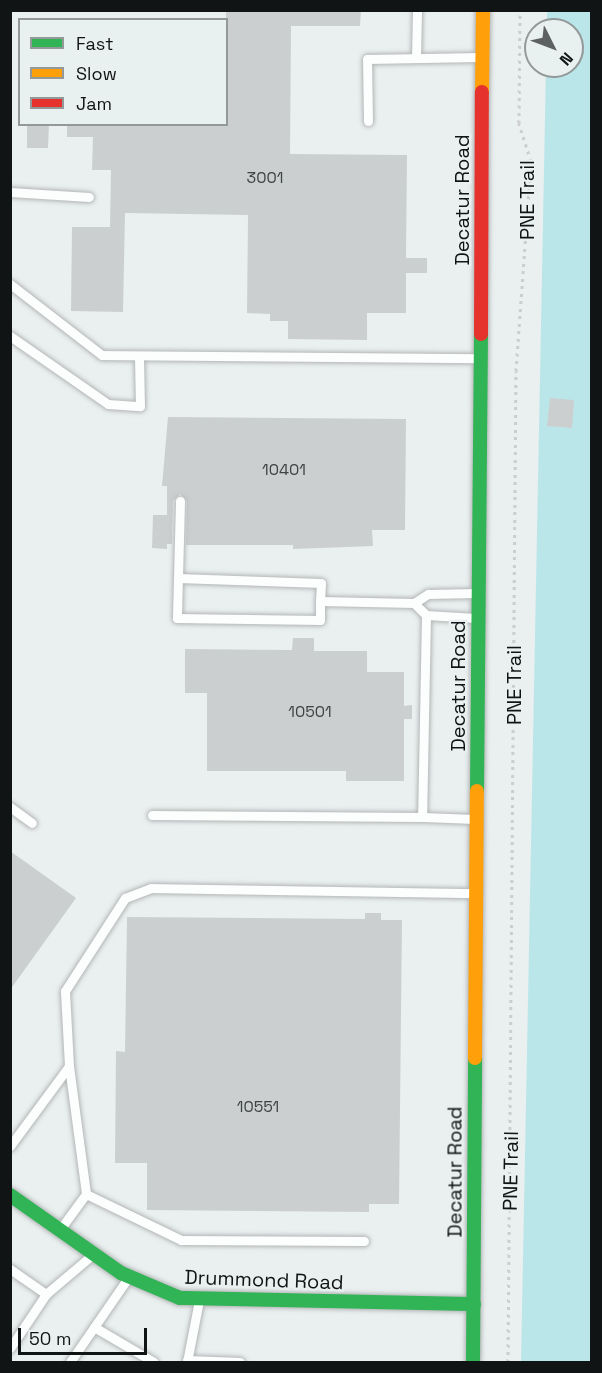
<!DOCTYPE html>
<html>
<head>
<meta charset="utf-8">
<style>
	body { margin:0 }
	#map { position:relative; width:602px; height:1373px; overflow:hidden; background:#eaefef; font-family:"Space Grotesk",sans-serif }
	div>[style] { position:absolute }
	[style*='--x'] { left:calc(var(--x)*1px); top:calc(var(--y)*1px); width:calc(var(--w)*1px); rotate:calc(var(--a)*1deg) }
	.green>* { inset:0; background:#bbe6e9 }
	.building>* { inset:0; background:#cbcfcf }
	.path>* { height:3px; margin-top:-1.5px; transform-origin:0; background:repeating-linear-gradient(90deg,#cccdcd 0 3px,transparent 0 7.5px) }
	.roads { filter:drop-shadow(0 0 2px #b3b6b6) drop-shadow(0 0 2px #b3b6b6) }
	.lane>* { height:9px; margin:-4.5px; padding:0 4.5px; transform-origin:4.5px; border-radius:4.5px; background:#fcfdfd }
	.fast>* { height:14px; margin:-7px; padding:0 7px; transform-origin:7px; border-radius:7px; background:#30b455 }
	.slow>* { height:14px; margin:-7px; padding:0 7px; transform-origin:7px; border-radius:7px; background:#ff9f0a }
	.jam>* { height:14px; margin:-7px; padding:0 7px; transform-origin:7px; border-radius:7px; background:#e5322d }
	span { translate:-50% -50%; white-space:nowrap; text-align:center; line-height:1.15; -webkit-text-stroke:4.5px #e9f0f0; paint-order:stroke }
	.number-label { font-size:16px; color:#404343 }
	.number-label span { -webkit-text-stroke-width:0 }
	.street-label { font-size:20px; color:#111414 }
	.frame { position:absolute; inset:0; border:12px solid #111414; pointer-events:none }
	.legend { position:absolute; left:18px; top:18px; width:210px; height:108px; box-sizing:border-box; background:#e9f0f0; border:2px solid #939898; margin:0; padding:8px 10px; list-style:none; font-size:18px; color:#111414 }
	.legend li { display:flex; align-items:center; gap:12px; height:30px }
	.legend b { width:30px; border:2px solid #939898 }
	.north { position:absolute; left:524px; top:18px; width:60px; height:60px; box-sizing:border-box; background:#e9f0f0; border:2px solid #939898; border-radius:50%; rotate:132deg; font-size:16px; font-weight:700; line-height:24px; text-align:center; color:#111414 }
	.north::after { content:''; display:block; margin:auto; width:21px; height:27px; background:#5d6161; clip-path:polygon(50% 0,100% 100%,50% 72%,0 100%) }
	.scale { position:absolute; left:18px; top:1328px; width:129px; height:27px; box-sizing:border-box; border:3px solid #111414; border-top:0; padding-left:8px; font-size:18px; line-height:21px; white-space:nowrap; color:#111414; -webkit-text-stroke:4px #e9f0f0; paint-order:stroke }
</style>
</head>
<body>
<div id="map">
	<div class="green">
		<div style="clip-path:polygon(547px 11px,591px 11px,591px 1362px,521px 1362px,546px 66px,572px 66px,572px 30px,547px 30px)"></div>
	</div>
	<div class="building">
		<div style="clip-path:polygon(226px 10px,361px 10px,360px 26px,291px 26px,290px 154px,407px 155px,406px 258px,427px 258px,427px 273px,406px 273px,406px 313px,367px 313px,367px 340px,288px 339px,288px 321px,270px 321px,270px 314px,247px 313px,248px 215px,125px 213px,123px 312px,71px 311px,72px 227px,110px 227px,111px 170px,92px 170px,93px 137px,67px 137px,67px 124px,226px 124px)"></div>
		<div style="clip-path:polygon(27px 124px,49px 124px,48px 148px,27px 148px)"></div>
		<div style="clip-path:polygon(550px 398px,574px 400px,572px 428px,547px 426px)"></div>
		<div style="clip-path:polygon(168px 417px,406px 419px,405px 530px,372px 530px,373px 546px,293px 549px,293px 545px,186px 545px,187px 501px,180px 494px,173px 501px,172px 544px,167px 544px,167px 549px,152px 548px,153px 515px,167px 515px,167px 486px,162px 486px)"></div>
		<div style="clip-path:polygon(293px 638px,314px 638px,314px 651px,367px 651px,367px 672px,404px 672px,404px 706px,412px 705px,412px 719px,404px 719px,404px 781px,346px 781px,346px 771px,207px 771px,207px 693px,185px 693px,185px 649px,292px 650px)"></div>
		<div style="clip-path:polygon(10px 851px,76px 898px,10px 990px)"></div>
		<div style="clip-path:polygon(365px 913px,381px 913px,381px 920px,402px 920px,399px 1204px,369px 1204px,369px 1212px,147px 1210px,147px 1163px,115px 1163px,116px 1051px,125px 1052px,127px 917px,365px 919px)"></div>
	</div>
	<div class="path">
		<div style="--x:508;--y:1362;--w:991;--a:-89.54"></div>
		<div style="--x:516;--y:371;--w:211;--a:-85.9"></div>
		<div style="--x:531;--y:161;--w:40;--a:-108"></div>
		<div style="--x:519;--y:123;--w:113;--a:-89.5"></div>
	</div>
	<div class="roads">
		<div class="lane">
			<div style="--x:416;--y:58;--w:48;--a:-88.8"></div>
			<div style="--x:368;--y:121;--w:62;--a:-90.9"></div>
			<div style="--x:367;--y:59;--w:113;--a:-1"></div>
			<div style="--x:10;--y:192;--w:79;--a:3.6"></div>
			<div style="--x:10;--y:284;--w:116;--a:37.7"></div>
			<div style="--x:102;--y:355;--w:376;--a:0.5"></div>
			<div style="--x:10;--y:336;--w:119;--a:34.8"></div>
			<div style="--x:108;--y:404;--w:32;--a:4"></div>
			<div style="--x:140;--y:406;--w:49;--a:-91.2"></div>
			<div style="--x:180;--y:501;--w:117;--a:91.5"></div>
			<div style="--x:177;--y:618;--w:143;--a:0.8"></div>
			<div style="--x:320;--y:620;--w:19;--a:-90"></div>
			<div style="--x:320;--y:601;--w:94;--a:1.2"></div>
			<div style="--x:414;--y:603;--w:17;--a:-33"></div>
			<div style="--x:428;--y:594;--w:48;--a:-1.2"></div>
			<div style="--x:178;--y:578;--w:143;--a:2"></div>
			<div style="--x:321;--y:583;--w:18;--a:93"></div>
			<div style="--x:414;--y:603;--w:17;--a:45"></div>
			<div style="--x:426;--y:615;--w:50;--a:3.4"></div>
			<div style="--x:426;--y:615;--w:202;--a:91.1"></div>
			<div style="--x:422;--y:817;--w:54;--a:2.1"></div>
			<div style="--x:10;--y:807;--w:27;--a:36"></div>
			<div style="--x:152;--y:815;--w:270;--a:0.4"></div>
			<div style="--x:69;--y:1066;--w:129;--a:82.4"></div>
			<div style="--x:10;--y:1146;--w:99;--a:-53.6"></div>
			<div style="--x:69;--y:1066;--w:75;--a:-93.1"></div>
			<div style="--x:65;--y:991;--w:111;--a:-57.2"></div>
			<div style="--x:125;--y:898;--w:28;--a:-21"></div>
			<div style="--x:151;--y:888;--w:323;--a:0.9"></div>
			<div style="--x:61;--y:1228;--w:42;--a:-53.7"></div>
			<div style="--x:86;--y:1194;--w:106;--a:25.8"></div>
			<div style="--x:181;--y:1240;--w:183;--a:0.3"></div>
			<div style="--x:10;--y:1269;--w:44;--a:34.8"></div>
			<div style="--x:94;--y:1327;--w:69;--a:30.3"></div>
			<div style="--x:10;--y:1348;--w:65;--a:-56.3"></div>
			<div style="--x:46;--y:1294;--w:59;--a:-40.2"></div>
			<div style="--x:187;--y:1360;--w:53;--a:2.2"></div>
			<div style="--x:70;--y:1362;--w:102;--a:-55.4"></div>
			<div style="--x:187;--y:1362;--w:63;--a:-79"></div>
		</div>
		<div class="fast">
			<div style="--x:477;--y:791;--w:457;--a:-89.5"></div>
			<div style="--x:10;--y:1195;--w:136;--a:35.1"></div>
			<div style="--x:121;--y:1273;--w:64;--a:23"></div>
			<div style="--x:180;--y:1298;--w:294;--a:1.2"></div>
			<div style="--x:473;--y:1362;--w:304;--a:-89.6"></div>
		</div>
		<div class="slow">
			<div style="--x:482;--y:92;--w:82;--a:-89.3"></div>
			<div style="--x:475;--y:1058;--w:267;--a:-89.6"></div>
		</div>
		<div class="jam">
			<div style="--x:481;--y:334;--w:242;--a:-89.8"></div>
		</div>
	</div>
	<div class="number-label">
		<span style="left:265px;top:178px">3001</span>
		<span style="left:284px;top:470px">10401</span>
		<span style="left:310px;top:712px">10501</span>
		<span style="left:258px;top:1107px">10551</span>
	</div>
	<div class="street-label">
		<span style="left:462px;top:200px;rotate:-90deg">Decatur Road</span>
		<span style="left:527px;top:200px;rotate:-90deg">PNE Trail</span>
		<span style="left:514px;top:685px;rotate:-90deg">PNE Trail</span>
		<span style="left:458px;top:686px;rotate:-90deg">Decatur Road</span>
		<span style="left:511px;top:1171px;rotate:-89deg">PNE Trail</span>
		<span style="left:455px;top:1172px;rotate:-90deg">Decatur Road</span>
		<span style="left:264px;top:1280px;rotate:2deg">Drummond Road</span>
	</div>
	<div class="frame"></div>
	<ul class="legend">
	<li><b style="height:8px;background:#30b455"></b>Fast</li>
	<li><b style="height:8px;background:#ff9f0a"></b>Slow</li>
	<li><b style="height:8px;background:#e5322d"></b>Jam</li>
	</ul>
	<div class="north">N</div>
	<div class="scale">50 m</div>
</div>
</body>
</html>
